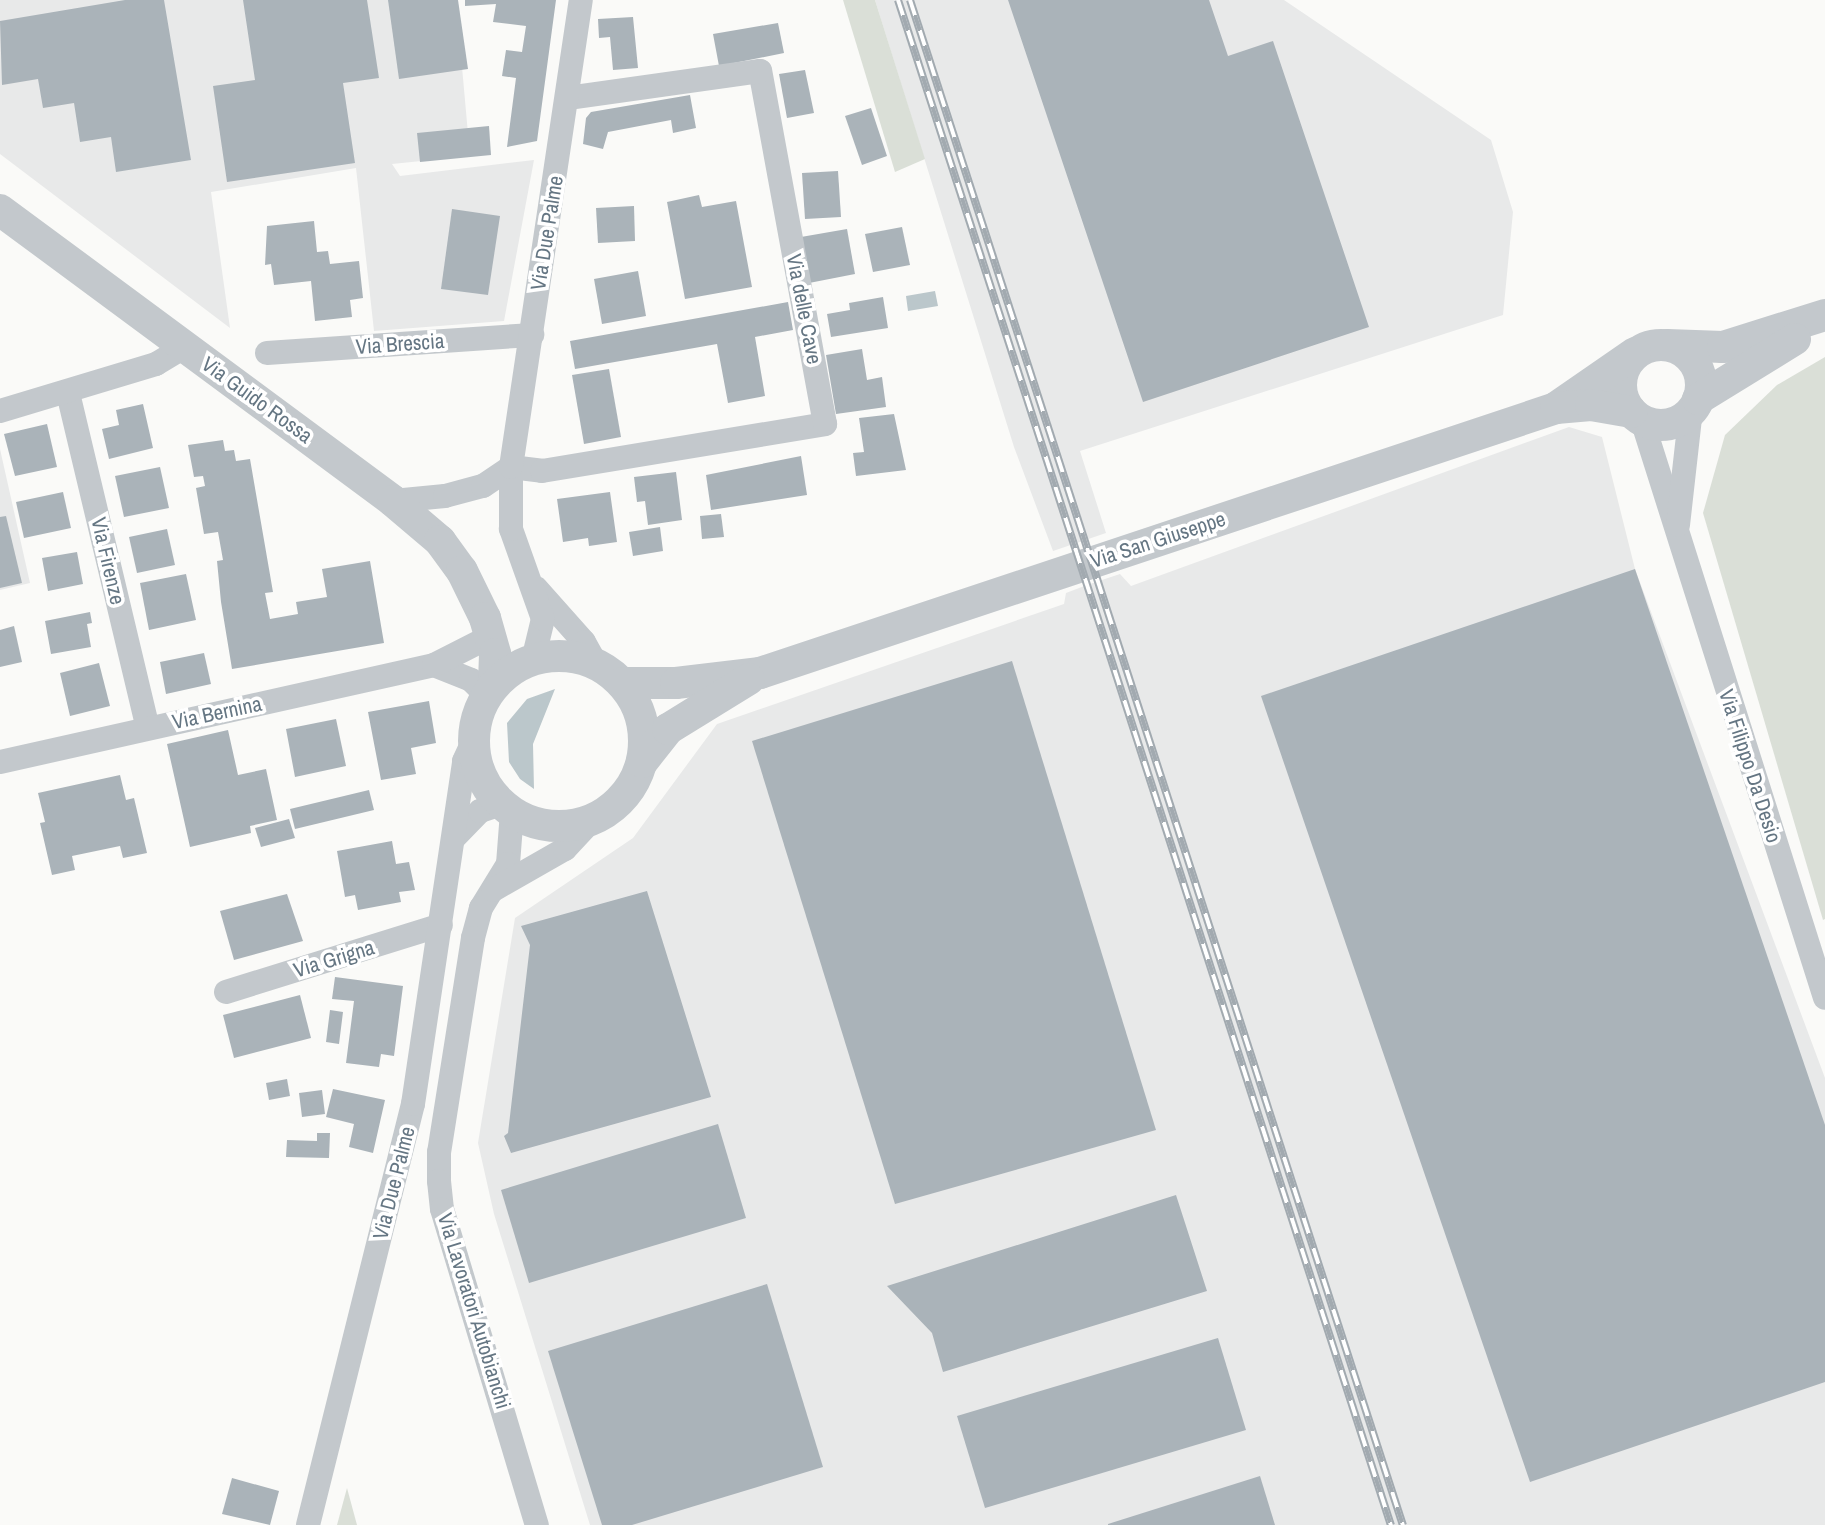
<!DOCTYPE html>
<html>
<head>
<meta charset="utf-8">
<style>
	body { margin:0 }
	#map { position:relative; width:1825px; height:1525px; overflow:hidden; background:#fafaf8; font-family:"Archivo Narrow",sans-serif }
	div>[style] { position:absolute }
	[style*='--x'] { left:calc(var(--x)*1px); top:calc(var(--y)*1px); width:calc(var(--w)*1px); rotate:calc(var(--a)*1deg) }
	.built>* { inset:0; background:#e8e9e9 }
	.green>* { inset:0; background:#dadfd7 }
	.water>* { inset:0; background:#bbc7cb }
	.building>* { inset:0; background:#aab3b9 }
	.minor>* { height:24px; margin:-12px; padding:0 12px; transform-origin:12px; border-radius:12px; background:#c3c8cc }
	.tertiary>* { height:32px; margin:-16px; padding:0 16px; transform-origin:16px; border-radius:16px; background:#c3c8cc }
	.tertiary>.ring { margin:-16px; padding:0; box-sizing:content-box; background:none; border:32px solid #c3c8cc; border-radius:50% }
	.rail>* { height:8px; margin-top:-4px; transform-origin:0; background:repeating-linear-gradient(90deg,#fff 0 16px,#a2aab0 0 32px); box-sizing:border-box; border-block:2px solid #a2aab0 }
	span { translate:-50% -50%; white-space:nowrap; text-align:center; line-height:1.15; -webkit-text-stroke:7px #fff; paint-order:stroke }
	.street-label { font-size:21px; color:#657683 }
</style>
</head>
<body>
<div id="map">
	<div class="built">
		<div style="clip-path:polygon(0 0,456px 0,470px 156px,392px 164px,400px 176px,534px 160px,504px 321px,374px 331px,356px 168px,211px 192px,230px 328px,0 154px)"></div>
		<div style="clip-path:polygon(875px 0,1284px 0,1491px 140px,1513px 212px,1503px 315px,1080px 451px,1106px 533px,1053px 551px,1014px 447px)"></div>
		<div style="clip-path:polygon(1569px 427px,1602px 437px,1635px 569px,1825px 1078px,1825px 1525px,590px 1525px,494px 1214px,478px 1143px,515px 918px,633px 838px,717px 724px,1064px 604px,1066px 593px,1087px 585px,1120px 574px,1131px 586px)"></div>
		<div style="clip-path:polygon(0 449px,30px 583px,0 590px)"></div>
	</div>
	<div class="green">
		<div style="clip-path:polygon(843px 0,875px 0,925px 159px,895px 172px)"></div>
		<div style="clip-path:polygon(1825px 357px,1825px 919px,1823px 920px,1703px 513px,1725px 435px,1777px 385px)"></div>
		<div style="clip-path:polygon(347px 1488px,357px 1525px,337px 1525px)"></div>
	</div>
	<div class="water">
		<div style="clip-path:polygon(935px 291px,938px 306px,908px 311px,906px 296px)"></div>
		<div style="clip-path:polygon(555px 689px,533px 744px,534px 789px,520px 779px,509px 762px,507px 723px,527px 699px)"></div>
	</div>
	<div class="building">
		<div style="clip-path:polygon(125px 0,164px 0,191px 160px,116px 172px,111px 137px,80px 142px,74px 103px,43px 108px,38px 79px,2px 85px,0 21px)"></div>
		<div style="clip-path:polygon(243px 0,367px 0,379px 78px,343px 83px,355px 163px,227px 182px,213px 86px,255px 80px)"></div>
		<div style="clip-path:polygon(388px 0,458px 0,468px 69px,399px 79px)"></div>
		<div style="clip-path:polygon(465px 0,556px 0,537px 141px,507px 147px,516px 78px,502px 76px,506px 50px,522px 52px,526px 26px,493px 22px,496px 4px,465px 6px)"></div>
		<div style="clip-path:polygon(1008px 0,1209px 0,1228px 56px,1273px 41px,1369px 327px,1143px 402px)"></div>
		<div style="clip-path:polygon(633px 17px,638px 68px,613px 70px,610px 37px,599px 38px,598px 19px)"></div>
		<div style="clip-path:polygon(778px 23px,784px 53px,719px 66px,713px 34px)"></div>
		<div style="clip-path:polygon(805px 70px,814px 113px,787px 118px,779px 74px)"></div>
		<div style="clip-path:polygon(690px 95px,696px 128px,673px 133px,671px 120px,608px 132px,603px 149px,583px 144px,586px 118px,591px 112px)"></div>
		<div style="clip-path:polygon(871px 108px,887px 156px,862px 165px,845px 116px)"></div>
		<div style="clip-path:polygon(489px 126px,491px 155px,420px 162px,417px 133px)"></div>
		<div style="clip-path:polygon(838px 171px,841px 217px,805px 219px,802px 173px)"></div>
		<div style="clip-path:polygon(699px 195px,702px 207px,736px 201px,752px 287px,685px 299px,667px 202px)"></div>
		<div style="clip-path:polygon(634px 206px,635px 241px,598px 243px,596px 208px)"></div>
		<div style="clip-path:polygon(452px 209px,500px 216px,488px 295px,441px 289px)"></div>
		<div style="clip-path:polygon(314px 221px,317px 252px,328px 251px,330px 264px,359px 261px,363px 298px,350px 300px,352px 317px,315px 321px,311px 281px,274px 285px,271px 264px,265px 265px,267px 226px)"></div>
		<div style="clip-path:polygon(902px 227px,910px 265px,873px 272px,865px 234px)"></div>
		<div style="clip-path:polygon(847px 229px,855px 274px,809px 283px,801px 237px)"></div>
		<div style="clip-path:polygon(638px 271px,646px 316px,602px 324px,594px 279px)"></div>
		<div style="clip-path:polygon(883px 297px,888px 328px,831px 337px,827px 314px,850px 310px,849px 303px)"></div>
		<div style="clip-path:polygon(788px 302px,793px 330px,755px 337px,765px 396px,728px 403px,717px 344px,575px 369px,570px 341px)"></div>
		<div style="clip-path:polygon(862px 349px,867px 380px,882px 377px,886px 407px,836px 414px,826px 355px)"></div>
		<div style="clip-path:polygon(609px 369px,621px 437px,584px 444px,572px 375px)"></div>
		<div style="clip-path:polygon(143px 404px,153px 448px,109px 459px,102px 429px,119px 425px,116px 410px)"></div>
		<div style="clip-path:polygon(894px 414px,906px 470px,856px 476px,853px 453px,864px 452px,859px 418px)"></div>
		<div style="clip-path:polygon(47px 424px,57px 467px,15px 476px,4px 434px)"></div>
		<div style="clip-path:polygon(223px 440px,225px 451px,234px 450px,236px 461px,250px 459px,273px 592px,265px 593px,270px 619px,298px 614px,296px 602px,327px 597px,322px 569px,370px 561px,384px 643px,232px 669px,221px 602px,217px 561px,223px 560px,218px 532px,204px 534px,196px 488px,205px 486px,203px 476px,194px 477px,188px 445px)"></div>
		<div style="clip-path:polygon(801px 456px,807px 495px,711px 510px,706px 475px)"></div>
		<div style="clip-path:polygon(160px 467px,169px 508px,124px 517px,115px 476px)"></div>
		<div style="clip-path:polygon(676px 472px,682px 520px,648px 525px,645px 501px,637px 502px,634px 477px)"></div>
		<div style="clip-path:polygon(63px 492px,71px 528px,24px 538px,16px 502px)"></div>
		<div style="clip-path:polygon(610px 492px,617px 542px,589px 546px,588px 538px,563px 542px,557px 499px)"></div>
		<div style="clip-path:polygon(721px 514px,724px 537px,702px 539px,700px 516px)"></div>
		<div style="clip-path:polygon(6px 516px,22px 583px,0 588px,0 517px)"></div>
		<div style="clip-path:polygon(660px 527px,663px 551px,633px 556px,629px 532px)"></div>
		<div style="clip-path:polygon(167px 529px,175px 565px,137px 573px,129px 537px)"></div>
		<div style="clip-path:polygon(77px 552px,83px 584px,48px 591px,42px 558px)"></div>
		<div style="clip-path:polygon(1635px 569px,1825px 1125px,1825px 1382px,1530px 1482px,1261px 696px)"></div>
		<div style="clip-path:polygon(186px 574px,196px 620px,149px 630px,140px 583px)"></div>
		<div style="clip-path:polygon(90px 612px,92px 623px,87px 624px,91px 647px,51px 654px,45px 621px)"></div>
		<div style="clip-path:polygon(14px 626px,22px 662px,0 667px,0 630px)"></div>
		<div style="clip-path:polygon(204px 653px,211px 684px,166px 694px,160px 662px)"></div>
		<div style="clip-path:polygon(1012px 661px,1156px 1130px,895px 1204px,752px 741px)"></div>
		<div style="clip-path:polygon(99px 663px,110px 706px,70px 716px,60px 673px)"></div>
		<div style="clip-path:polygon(429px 701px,436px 743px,411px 748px,416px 774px,381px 780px,368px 712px)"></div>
		<div style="clip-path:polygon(336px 719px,346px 766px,295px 777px,286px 729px)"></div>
		<div style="clip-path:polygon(228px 730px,238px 775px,266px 769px,277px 820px,250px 826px,251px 833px,190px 847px,167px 744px)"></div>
		<div style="clip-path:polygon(120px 775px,126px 800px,134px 798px,147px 853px,123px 858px,120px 846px,72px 856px,75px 870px,52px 875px,40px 823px,45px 822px,38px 793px)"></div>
		<div style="clip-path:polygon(369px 790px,374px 810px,295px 829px,290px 809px)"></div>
		<div style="clip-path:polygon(289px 819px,295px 838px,261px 847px,255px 828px)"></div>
		<div style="clip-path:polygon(392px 841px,396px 864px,409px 862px,415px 890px,399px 892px,401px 902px,358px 910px,355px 895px,345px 897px,337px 851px)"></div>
		<div style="clip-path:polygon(647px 891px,711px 1097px,511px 1153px,504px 1136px,508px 1133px,530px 945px,521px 926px)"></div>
		<div style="clip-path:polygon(287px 894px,303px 941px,234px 960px,220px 911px)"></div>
		<div style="clip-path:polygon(335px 977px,403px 986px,394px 1056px,381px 1054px,379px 1067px,346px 1063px,354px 1001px,332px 999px)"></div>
		<div style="clip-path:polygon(300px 995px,311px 1038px,234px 1058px,223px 1015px)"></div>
		<div style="clip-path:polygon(330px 1010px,343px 1012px,339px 1044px,326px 1042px)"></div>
		<div style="clip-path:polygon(287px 1079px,290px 1096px,269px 1100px,266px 1083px)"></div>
		<div style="clip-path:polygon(333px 1089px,385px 1100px,373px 1153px,349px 1147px,354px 1124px,326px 1117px)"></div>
		<div style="clip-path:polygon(322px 1090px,325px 1114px,302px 1117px,299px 1093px)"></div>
		<div style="clip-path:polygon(718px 1124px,746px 1218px,529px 1283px,501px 1190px)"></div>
		<div style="clip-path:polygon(317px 1133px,330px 1133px,329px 1158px,286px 1157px,287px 1140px,317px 1141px)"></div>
		<div style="clip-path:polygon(1176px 1195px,1207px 1291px,943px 1372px,932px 1333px,887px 1286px)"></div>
		<div style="clip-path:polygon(767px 1284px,823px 1467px,632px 1525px,602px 1525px,548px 1351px)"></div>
		<div style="clip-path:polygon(1218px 1338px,1246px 1430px,985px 1508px,957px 1416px)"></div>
		<div style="clip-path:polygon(1260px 1476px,1275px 1525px,1108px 1525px,1108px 1524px)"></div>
		<div style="clip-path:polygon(232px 1478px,279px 1491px,270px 1525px,222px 1514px)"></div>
	</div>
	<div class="minor">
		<div style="--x:267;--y:353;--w:266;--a:-3.9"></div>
		<div style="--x:68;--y:393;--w:344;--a:76.6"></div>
		<div style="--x:0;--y:411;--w:163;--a:-16.8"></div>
		<div style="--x:156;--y:364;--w:33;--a:-31"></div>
		<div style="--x:1642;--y:420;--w:606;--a:72.43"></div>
		<div style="--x:393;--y:501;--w:52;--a:-5.5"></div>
		<div style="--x:445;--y:496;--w:39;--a:-15"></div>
		<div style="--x:483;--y:486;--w:34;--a:-34"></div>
		<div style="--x:511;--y:467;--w:31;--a:7"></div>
		<div style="--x:542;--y:471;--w:287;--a:-9.4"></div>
		<div style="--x:825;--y:424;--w:359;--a:-100.4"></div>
		<div style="--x:760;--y:71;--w:194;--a:172"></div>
		<div style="--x:1678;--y:525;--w:116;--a:-83.6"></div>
		<div style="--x:536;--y:588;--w:72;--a:48.4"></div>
		<div style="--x:584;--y:642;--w:25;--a:61"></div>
		<div style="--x:533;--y:660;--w:42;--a:-76.3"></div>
		<div style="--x:543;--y:619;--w:96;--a:-109.6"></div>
		<div style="--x:511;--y:529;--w:62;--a:-90"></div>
		<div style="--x:511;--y:467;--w:472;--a:-81.5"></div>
		<div style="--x:434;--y:665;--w:40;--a:22"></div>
		<div style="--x:471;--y:680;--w:23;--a:45"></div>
		<div style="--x:0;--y:762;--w:445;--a:-12.6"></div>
		<div style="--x:434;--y:665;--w:64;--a:-27"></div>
		<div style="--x:512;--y:812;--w:52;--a:94.4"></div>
		<div style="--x:508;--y:864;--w:52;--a:121.5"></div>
		<div style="--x:481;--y:908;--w:31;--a:105"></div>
		<div style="--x:473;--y:938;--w:217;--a:99"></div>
		<div style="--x:439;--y:1152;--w:29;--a:90"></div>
		<div style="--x:439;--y:1181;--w:28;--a:84"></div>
		<div style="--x:442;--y:1209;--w:330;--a:73.3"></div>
		<div style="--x:455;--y:837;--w:36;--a:-46"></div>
		<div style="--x:480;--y:811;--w:23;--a:-18"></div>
		<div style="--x:493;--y:890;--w:83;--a:-29.7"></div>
		<div style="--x:565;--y:849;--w:41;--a:-47"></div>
		<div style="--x:226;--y:992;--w:225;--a:-17.3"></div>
		<div style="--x:308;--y:1525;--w:434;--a:-76"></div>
		<div style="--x:413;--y:1104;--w:347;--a:-81.5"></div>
		<div style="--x:464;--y:761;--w:23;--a:-65"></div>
	</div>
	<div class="tertiary">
		<div style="--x:0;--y:210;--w:489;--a:36.5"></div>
		<div style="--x:393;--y:501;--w:62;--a:40.4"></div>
		<div style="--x:440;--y:541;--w:37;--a:54"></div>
		<div style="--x:462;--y:571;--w:52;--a:63.9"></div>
		<div style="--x:485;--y:618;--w:37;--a:74"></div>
		<div style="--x:495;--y:654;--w:32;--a:92"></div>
		<div style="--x:1667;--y:345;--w:56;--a:2"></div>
		<div style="--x:1723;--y:347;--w:107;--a:-17.4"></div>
		<div class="ring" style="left:1621px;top:345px;width:48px;height:48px"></div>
		<div style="--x:1698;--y:399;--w:114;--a:-31.7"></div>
		<div style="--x:1557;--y:407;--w:95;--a:-34.7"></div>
		<div class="ring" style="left:474px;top:656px;width:138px;height:138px"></div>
		<div style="--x:622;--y:683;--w:54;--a:0"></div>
		<div style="--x:676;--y:683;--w:85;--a:-6.8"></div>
		<div style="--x:760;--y:673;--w:839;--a:-18.41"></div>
		<div style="--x:1556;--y:408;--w:35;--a:-5"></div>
		<div style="--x:1591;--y:405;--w:41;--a:9.9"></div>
		<div style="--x:642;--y:762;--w:42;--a:-51.8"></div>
		<div style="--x:668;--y:729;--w:95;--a:-31.7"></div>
	</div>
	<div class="rail">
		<div style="--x:898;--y:0;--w:1603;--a:72.09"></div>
		<div style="--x:910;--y:0;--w:1603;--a:72.09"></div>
	</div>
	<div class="street-label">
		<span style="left:547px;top:233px;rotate:-81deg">Via Due Palme</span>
		<span style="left:804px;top:309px;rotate:79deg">Via delle Cave</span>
		<span style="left:400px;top:344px;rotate:-4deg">Via Brescia</span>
		<span style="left:257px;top:400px;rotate:36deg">Via Guido Rossa</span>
		<span style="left:1158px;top:540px;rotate:-18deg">Via San Giuseppe</span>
		<span style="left:108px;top:561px;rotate:77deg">Via Firenze</span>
		<span style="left:217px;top:713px;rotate:-12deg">Via Bernina</span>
		<span style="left:1750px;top:766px;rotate:72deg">Via Filippo Da Desio</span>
		<span style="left:334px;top:959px;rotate:-17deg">Via Grigna</span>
		<span style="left:394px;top:1183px;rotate:-76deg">Via Due Palme</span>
		<span style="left:474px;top:1311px;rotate:73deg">Via Lavoratori Autobianchi</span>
	</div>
</div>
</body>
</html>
